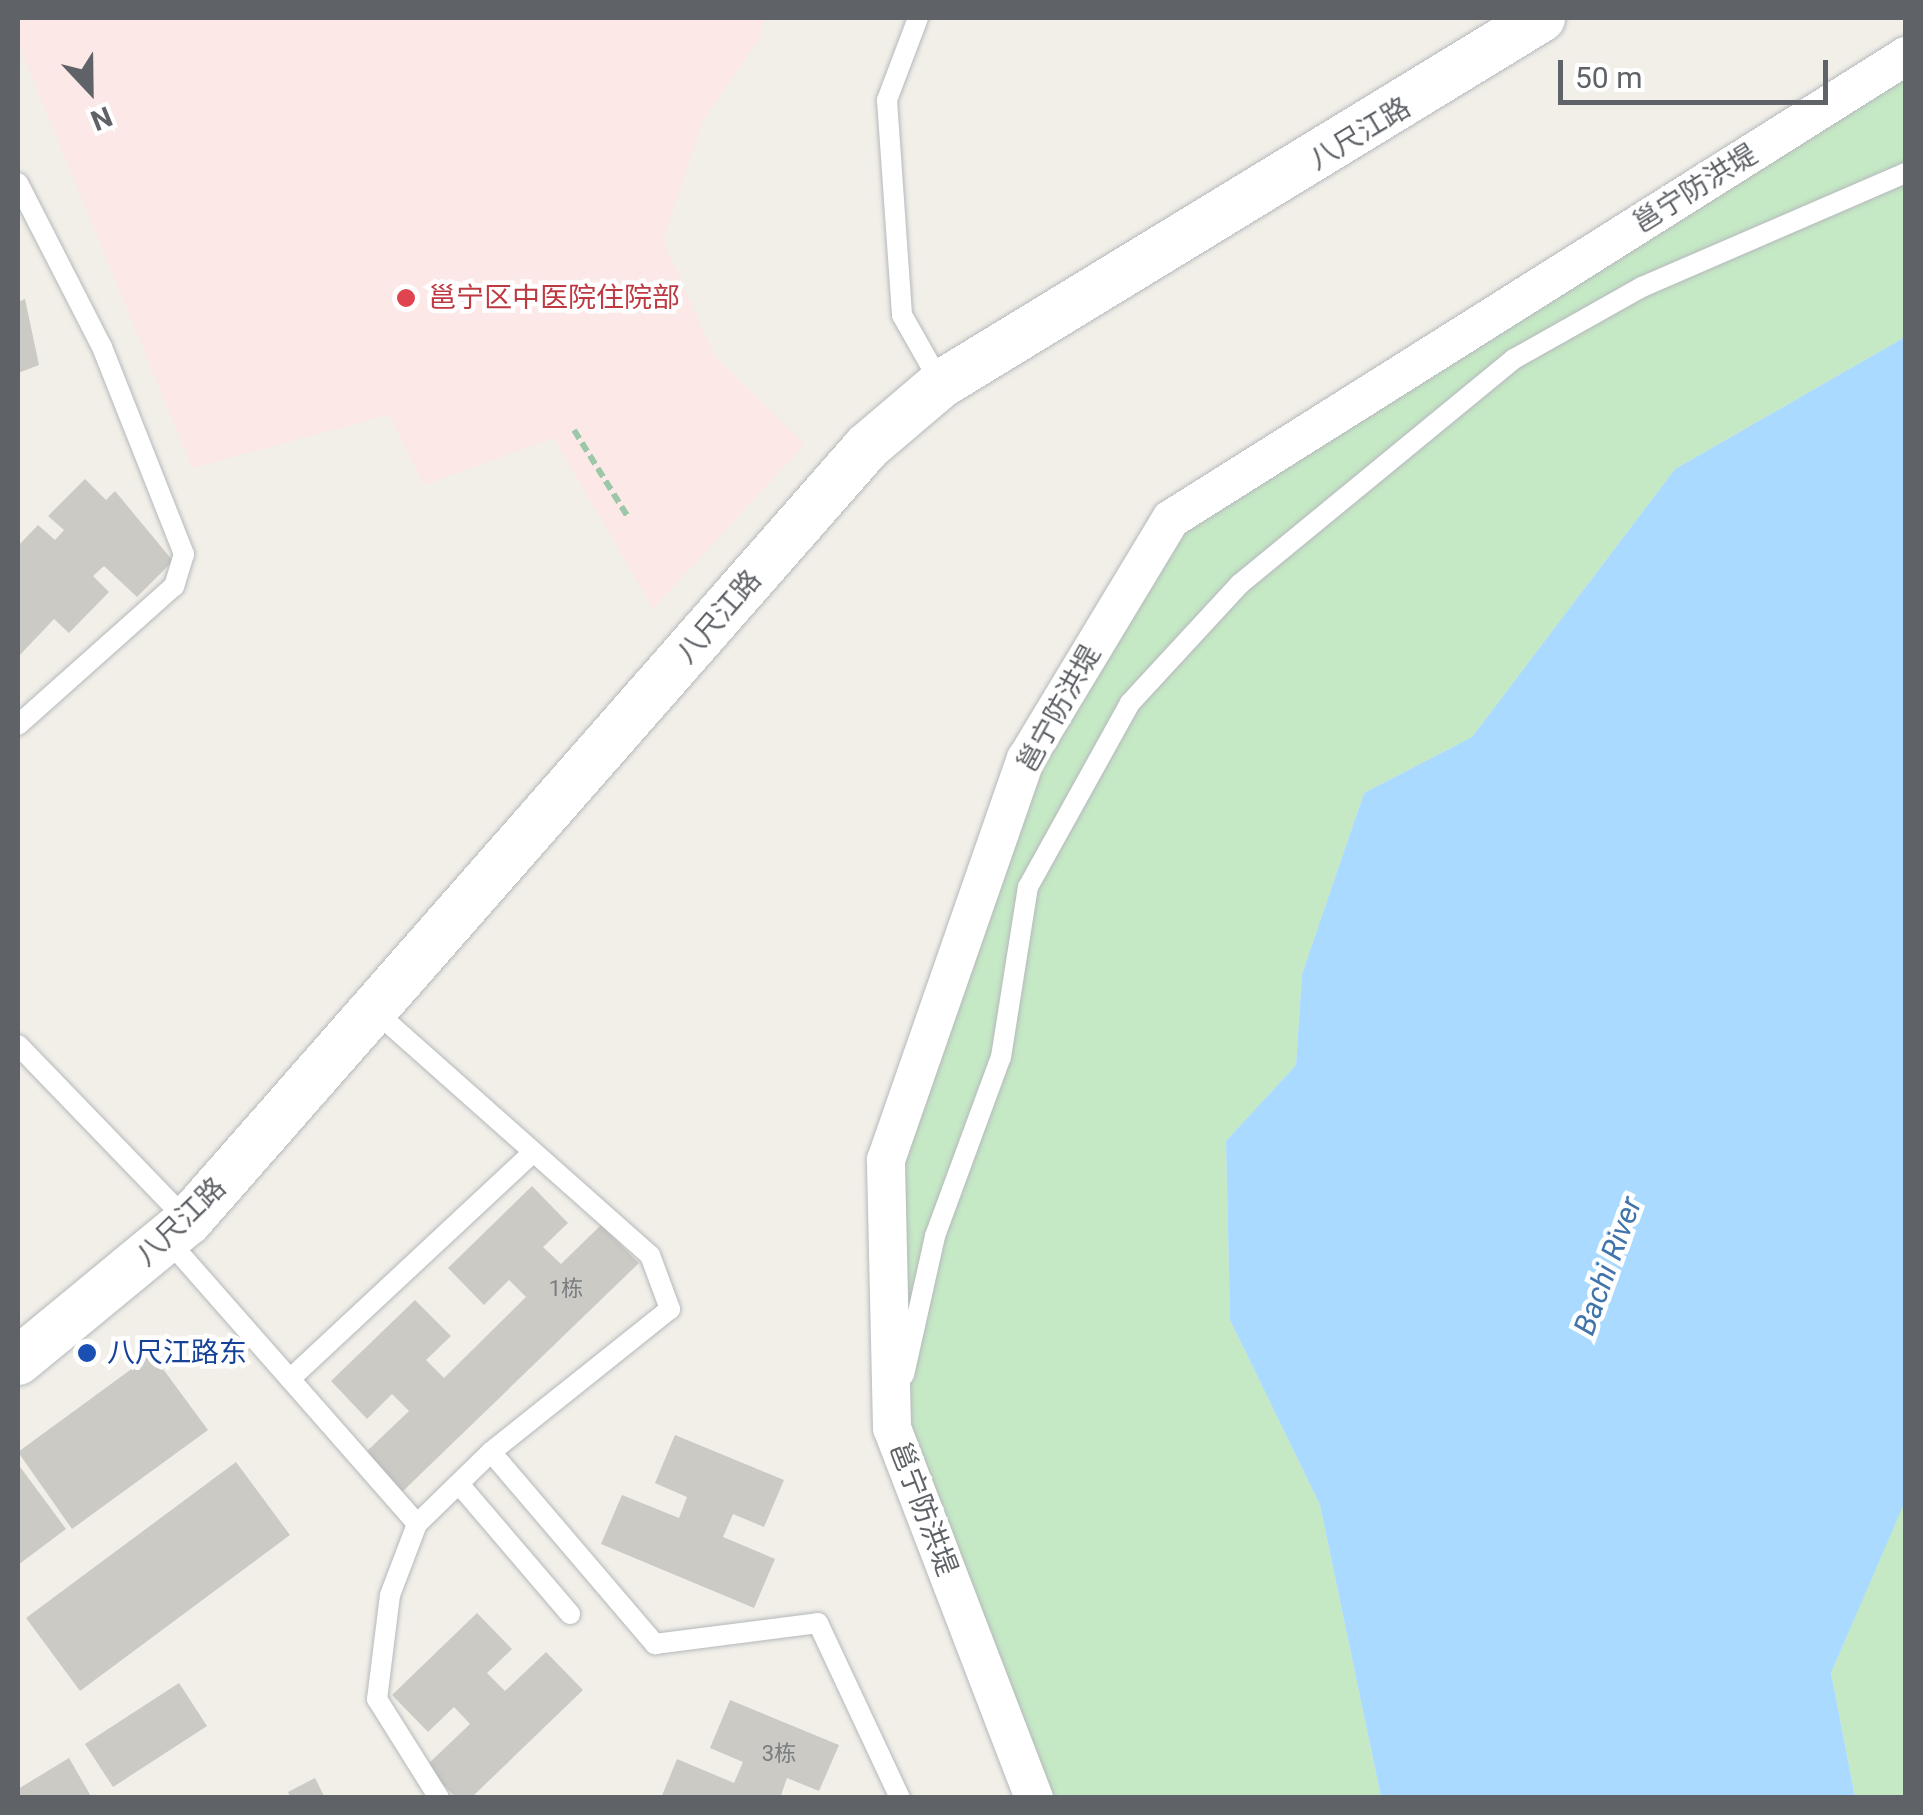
<!DOCTYPE html>
<html>
<head>
<meta charset="utf-8">
<style>
	body { margin:0 }
	#map { position:relative; width:1923px; height:1815px; overflow:hidden; background:#f1efe8; font-family:Roboto,"Noto Sans SC",sans-serif }
	div>[style] { position:absolute }
	[style*='--x'] { left:calc(var(--x)*1px); top:calc(var(--y)*1px); width:calc(var(--w)*1px); rotate:calc(var(--a)*1deg) }
	.medical>* { inset:0; background:#fce8e6 }
	.green>* { inset:0; background:#c5e8c5 }
	.water>* { inset:0; background:#aadaff }
	.building>* { inset:0; background:#cccac5 }
	.path>* { height:6px; margin-top:-3px; transform-origin:0; background:repeating-linear-gradient(90deg,#9cc7a9 0 10px,transparent 0 15px) }
	.roads { filter:drop-shadow(0 0 2px #b5b8bc) drop-shadow(0 0 2px #b5b8bc) }
	.service>* { height:20px; margin:-10px; padding:0 10px; transform-origin:10px; border-radius:10px; background:#fff }
	.minor>* { height:38px; margin:-19px; padding:0 19px; transform-origin:19px; border-radius:19px; background:#fff }
	.tertiary>* { height:48px; margin:-24px; padding:0 24px; transform-origin:24px; border-radius:24px; background:#fff }
	.dots>* { width:28px; height:28px; translate:-50% -50%; box-sizing:border-box; border:5px solid #fff; border-radius:50% }
	span { translate:-50% -50%; white-space:nowrap; text-align:center; line-height:1.15; -webkit-text-stroke:9px #fff; paint-order:stroke }
	.number-label { font-size:22px; color:#7a7d7f }
	.number-label span { -webkit-text-stroke-width:0 }
	.street-label { font-size:28px; color:#5f6368 }
	.health-label { font-size:28px; color:#be3a42 }
	.left { translate:0 -50%; text-align:left }
	.transit-label { font-size:28px; color:#164399 }
	.water-label { font-size:30px; color:#4174aa; font-style:italic }
	.frame { position:absolute; inset:0; border:20px solid #5f6368; pointer-events:none }
	.north { position:absolute; left:40px; top:40px; width:100px; height:100px; -webkit-text-stroke:8px #fff; paint-order:stroke; rotate:158deg; font-size:28px; font-weight:700; line-height:40px; text-align:center; color:#5f6368 }
	.north::after { content:''; display:block; margin:auto; width:35px; height:45px; background:#5f6368; clip-path:polygon(50% 0,100% 100%,50% 72%,0 100%) }
	.scale { position:absolute; left:1558px; top:60px; width:270px; height:45px; box-sizing:border-box; border:5px solid #5f6368; border-top:0; padding-left:12px; font-size:30px; line-height:35px; white-space:nowrap; color:#5f6368; -webkit-text-stroke:8px #fff; paint-order:stroke }
</style>
</head>
<body>
<div id="map">
	<div class="medical">
		<div style="clip-path:polygon(18px 18px,764px 18px,760px 38px,703px 121px,663px 240px,715px 357px,805px 444px,653px 609px,554px 438px,424px 485px,389px 415px,192px 468px,18px 43px)"></div>
	</div>
	<div class="green">
		<div style="clip-path:polygon(1905px 56px,1905px 337px,1675px 469px,1472px 737px,1364px 793px,1302px 974px,1296px 1065px,1226px 1141px,1230px 1320px,1320px 1505px,1381px 1797px,1034px 1797px,892px 1428px,886px 1160px,1026px 759px,1171px 519px)"></div>
		<div style="clip-path:polygon(1905px 1499px,1905px 1797px,1855px 1797px,1831px 1673px)"></div>
	</div>
	<div class="water">
		<div style="clip-path:polygon(1905px 337px,1906px 1499px,1831px 1673px,1855px 1797px,1381px 1797px,1320px 1505px,1230px 1320px,1226px 1141px,1296px 1065px,1302px 974px,1364px 793px,1472px 737px,1675px 469px)"></div>
	</div>
	<div class="building">
		<div style="clip-path:polygon(25px 299px,39px 365px,18px 373px,18px 302px)"></div>
		<div style="clip-path:polygon(85px 479px,106px 500px,115px 491px,173px 561px,137px 597px,104px 566px,93px 576px,109px 592px,69px 633px,54px 619px,18px 657px,18px 546px,38px 525px,55px 540px,64px 530px,48px 516px)"></div>
		<div style="clip-path:polygon(532px 1186px,568px 1223px,543px 1247px,561px 1264px,601px 1225px,639px 1263px,402px 1492px,365px 1453px,409px 1411px,392px 1394px,367px 1419px,331px 1381px,415px 1300px,451px 1336px,426px 1360px,444px 1378px,526px 1297px,509px 1280px,484px 1305px,448px 1268px)"></div>
		<div style="clip-path:polygon(152px 1354px,208px 1430px,72px 1529px,18px 1452px)"></div>
		<div style="clip-path:polygon(675px 1435px,784px 1480px,764px 1527px,733px 1514px,723px 1537px,775px 1559px,754px 1608px,601px 1544px,622px 1495px,679px 1518px,687px 1497px,655px 1483px)"></div>
		<div style="clip-path:polygon(236px 1462px,290px 1535px,80px 1691px,26px 1618px)"></div>
		<div style="clip-path:polygon(18px 1464px,66px 1529px,18px 1565px)"></div>
		<div style="clip-path:polygon(477px 1613px,512px 1649px,487px 1673px,505px 1691px,546px 1652px,583px 1690px,471px 1798px,456px 1798px,426px 1766px,470px 1724px,454px 1707px,428px 1732px,392px 1695px)"></div>
		<div style="clip-path:polygon(179px 1683px,207px 1726px,113px 1787px,85px 1744px)"></div>
		<div style="clip-path:polygon(730px 1700px,839px 1745px,819px 1791px,787px 1778px,780px 1798px,661px 1798px,677px 1759px,734px 1783px,743px 1762px,710px 1748px)"></div>
		<div style="clip-path:polygon(69px 1758px,92px 1798px,18px 1798px,18px 1789px)"></div>
		<div style="clip-path:polygon(315px 1778px,325px 1798px,291px 1798px,288px 1792px)"></div>
	</div>
	<div class="path">
		<div style="--x:574;--y:430;--w:102;--a:58.2"></div>
	</div>
	<div class="roads">
		<div class="service">
			<div style="--x:918;--y:18;--w:88;--a:110.7"></div>
			<div style="--x:887;--y:100;--w:216;--a:86"></div>
			<div style="--x:902;--y:315;--w:79;--a:60.5"></div>
			<div style="--x:18;--y:183;--w:184;--a:62.9"></div>
			<div style="--x:102;--y:347;--w:223;--a:68.4"></div>
			<div style="--x:184;--y:554;--w:34;--a:107"></div>
			<div style="--x:174;--y:586;--w:209;--a:138.3"></div>
			<div style="--x:376;--y:1012;--w:366;--a:41.6"></div>
			<div style="--x:650;--y:1255;--w:58;--a:69.7"></div>
			<div style="--x:670;--y:1309;--w:229;--a:141.4"></div>
			<div style="--x:491;--y:1452;--w:103;--a:135.8"></div>
			<div style="--x:417;--y:1524;--w:76;--a:110.8"></div>
			<div style="--x:390;--y:1595;--w:105;--a:97.1"></div>
			<div style="--x:377;--y:1699;--w:117;--a:57.9"></div>
			<div style="--x:18;--y:1045;--w:245;--a:46"></div>
			<div style="--x:167;--y:1239;--w:379;--a:48.7"></div>
			<div style="--x:904;--y:1375;--w:142;--a:-77.4"></div>
			<div style="--x:935;--y:1236;--w:191;--a:-69.8"></div>
			<div style="--x:1001;--y:1057;--w:172;--a:-81"></div>
			<div style="--x:1028;--y:887;--w:210;--a:-61"></div>
			<div style="--x:1130;--y:703;--w:162;--a:-47.3"></div>
			<div style="--x:1240;--y:584;--w:355;--a:-39.4"></div>
			<div style="--x:1514;--y:359;--w:147;--a:-29.4"></div>
			<div style="--x:1642;--y:287;--w:288;--a:-23.4"></div>
			<div style="--x:290;--y:1379;--w:331;--a:-43"></div>
			<div style="--x:491;--y:1452;--w:253;--a:49.5"></div>
			<div style="--x:655;--y:1644;--w:164;--a:-7.3"></div>
			<div style="--x:818;--y:1623;--w:193;--a:64.9"></div>
			<div style="--x:459;--y:1484;--w:171;--a:49.5"></div>
		</div>
		<div class="minor">
			<div style="--x:1034;--y:1798;--w:396;--a:-111"></div>
			<div style="--x:892;--y:1428;--w:268;--a:-91.3"></div>
			<div style="--x:886;--y:1160;--w:425;--a:-70.8"></div>
			<div style="--x:1026;--y:759;--w:280;--a:-58.9"></div>
			<div style="--x:1171;--y:519;--w:869;--a:-32.21"></div>
		</div>
		<div class="tertiary">
			<div style="--x:18;--y:1361;--w:220;--a:-39.5"></div>
			<div style="--x:188;--y:1221;--w:1030;--a:-48.74"></div>
			<div style="--x:867;--y:447;--w:97;--a:-40.4"></div>
			<div style="--x:941;--y:384;--w:703;--a:-31.38"></div>
		</div>
	</div>
	<div class="dots">
		<div style="left:406px;top:298px;background:#e0444e"></div>
		<div style="left:87px;top:1353px;background:#1a4fb4"></div>
	</div>
	<div class="number-label">
		<span style="left:566px;top:1289px">1栋</span>
		<span style="left:779px;top:1754px">3栋</span>
	</div>
	<div class="street-label">
		<span style="left:1360px;top:134px;rotate:-31deg">八尺江路</span>
		<span style="left:1695px;top:189px;rotate:-32deg">邕宁防洪堤</span>
		<span style="left:719px;top:617px;rotate:-49deg">八尺江路</span>
		<span style="left:1059px;top:709px;rotate:-61deg">邕宁防洪堤</span>
		<span style="left:181px;top:1222px;rotate:-44deg">八尺江路</span>
		<span style="left:923px;top:1509px;rotate:69deg">邕宁防洪堤</span>
	</div>
	<div class="health-label">
		<span class="left" style="left:428px;top:298px">邕宁区中医院住院部</span>
	</div>
	<div class="transit-label">
		<span class="left" style="left:107px;top:1353px">八尺江路东</span>
	</div>
	<div class="water-label">
		<span style="left:1608px;top:1266px;rotate:-70deg">Bachi River</span>
	</div>
	<div class="frame"></div>
	<div class="north">N</div>
	<div class="scale">50 m</div>
</div>
</body>
</html>
